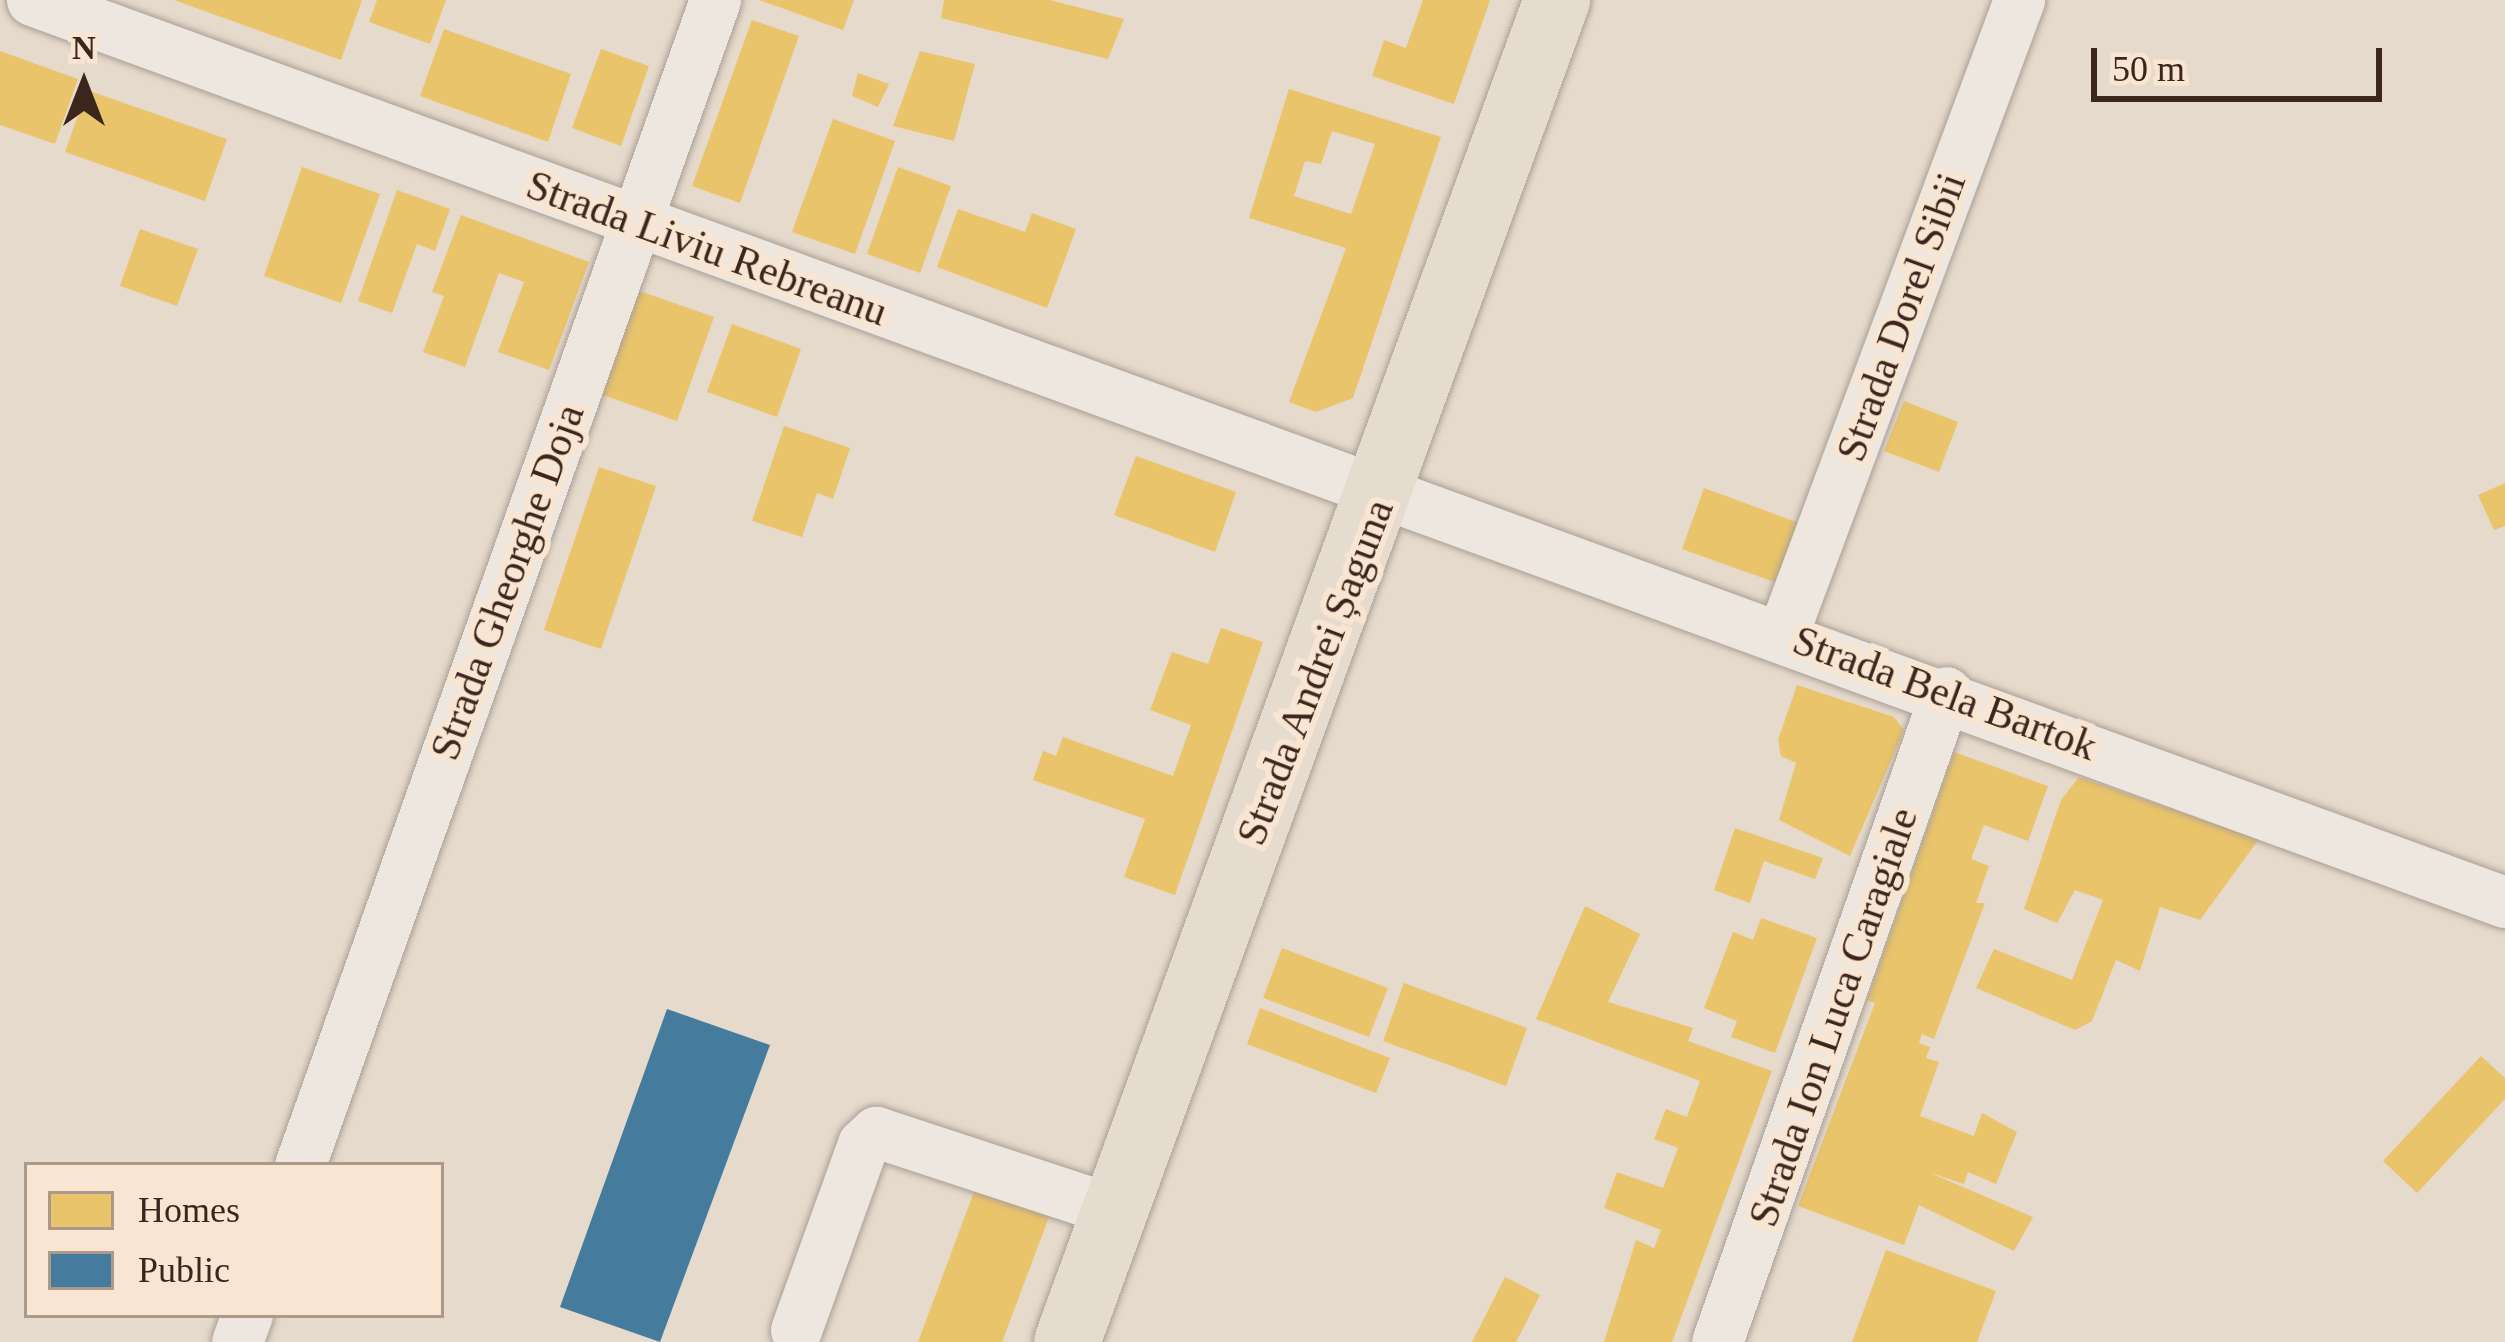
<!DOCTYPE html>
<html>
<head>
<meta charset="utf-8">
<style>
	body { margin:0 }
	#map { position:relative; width:2505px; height:1342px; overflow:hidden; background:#e6dacc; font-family:"Times New Roman",serif }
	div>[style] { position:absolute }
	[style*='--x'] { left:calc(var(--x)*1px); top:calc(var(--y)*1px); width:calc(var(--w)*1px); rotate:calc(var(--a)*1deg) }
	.homes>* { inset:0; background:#e9c46a }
	.public>* { inset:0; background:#457b9d }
	.roads { filter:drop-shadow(0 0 3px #aba096) drop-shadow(0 0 3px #aba096) }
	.minor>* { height:51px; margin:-25.5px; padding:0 25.5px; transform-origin:25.5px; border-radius:25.5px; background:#eee7df }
	.major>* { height:66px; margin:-33px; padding:0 33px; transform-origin:33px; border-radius:33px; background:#e6dbcf }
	span { translate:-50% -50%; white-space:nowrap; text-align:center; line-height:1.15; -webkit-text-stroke:12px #f8e6d2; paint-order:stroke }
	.street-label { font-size:42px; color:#3b261d }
	.legend { position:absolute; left:24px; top:1162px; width:420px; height:156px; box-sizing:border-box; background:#f8e6d2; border:3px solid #ac998a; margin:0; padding:15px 21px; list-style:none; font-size:36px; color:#3b261d }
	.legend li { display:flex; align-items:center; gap:24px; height:60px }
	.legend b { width:60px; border:3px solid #ac998a }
	.north { position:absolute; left:24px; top:24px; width:120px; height:120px; -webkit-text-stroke:9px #f8e6d2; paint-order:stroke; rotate:0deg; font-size:33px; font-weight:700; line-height:48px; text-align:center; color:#3b261d }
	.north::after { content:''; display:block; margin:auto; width:42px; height:54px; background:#3b261d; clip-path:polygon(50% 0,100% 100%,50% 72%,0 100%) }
	.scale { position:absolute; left:2091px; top:48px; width:291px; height:54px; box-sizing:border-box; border:6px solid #3b261d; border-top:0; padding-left:15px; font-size:36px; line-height:42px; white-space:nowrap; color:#3b261d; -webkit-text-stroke:9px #f8e6d2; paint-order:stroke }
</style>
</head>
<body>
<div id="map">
	<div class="homes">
		<div style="clip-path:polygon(174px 0,362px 0,341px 60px)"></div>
		<div style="clip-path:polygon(377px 0,446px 0,430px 44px,369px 22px)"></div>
		<div style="clip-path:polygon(759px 0,854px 0,843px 30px)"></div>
		<div style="clip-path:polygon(944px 0,1050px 0,1124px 19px,1108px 59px,941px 18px)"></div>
		<div style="clip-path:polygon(1423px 0,1490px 0,1454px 104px,1372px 76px,1384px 40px,1406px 48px)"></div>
		<div style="clip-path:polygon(752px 20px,799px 36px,740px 203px,692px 186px)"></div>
		<div style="clip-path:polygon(444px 29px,571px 74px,548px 142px,420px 96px)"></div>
		<div style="clip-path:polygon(601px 49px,649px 66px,621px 146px,572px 128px)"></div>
		<div style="clip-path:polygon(0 51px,78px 79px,55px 144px,0 125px)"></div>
		<div style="clip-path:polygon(920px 51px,975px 64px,954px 141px,893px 126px)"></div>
		<div style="clip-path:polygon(858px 73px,889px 84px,878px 107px,852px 96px)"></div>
		<div style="clip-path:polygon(evenodd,1289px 89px,1441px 137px,1353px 398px,1316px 412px,1289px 402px,1346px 248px,1249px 218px,1289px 89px,1332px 131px,1375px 144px,1351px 214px,1294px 196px,1305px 161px,1321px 164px,1332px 131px)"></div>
		<div style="clip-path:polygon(87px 90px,227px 139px,205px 201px,65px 152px)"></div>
		<div style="clip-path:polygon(833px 119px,895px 141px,855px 254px,792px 232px)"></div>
		<div style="clip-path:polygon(302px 167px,380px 194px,341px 303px,264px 276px)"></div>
		<div style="clip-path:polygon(898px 167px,951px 186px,920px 273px,867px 254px)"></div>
		<div style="clip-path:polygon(397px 190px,450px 209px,435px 251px,417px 244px,392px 313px,358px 301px)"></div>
		<div style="clip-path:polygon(958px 209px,1025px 232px,1032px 213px,1076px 229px,1047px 308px,937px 267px)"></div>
		<div style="clip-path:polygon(461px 215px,589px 262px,549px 370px,498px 352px,524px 282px,499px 273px,465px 367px,423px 352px,444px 296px,432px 292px)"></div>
		<div style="clip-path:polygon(140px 229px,198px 249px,177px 306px,120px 286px)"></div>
		<div style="clip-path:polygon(637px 290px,714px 317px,677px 421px,600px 394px)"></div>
		<div style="clip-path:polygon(732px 324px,801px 349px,777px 417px,707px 392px)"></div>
		<div style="clip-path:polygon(1904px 401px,1958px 422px,1939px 472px,1884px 451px)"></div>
		<div style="clip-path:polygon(784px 426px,850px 448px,833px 499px,817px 493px,802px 537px,752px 521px)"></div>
		<div style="clip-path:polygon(1136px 456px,1236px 492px,1215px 552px,1114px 515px)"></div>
		<div style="clip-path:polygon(599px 467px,656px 486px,601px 649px,544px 630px)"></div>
		<div style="clip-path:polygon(2505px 483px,2505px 526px,2494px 530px,2478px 495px)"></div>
		<div style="clip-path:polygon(1704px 488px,1799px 523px,1777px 583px,1682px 549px)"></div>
		<div style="clip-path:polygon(1221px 628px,1263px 642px,1175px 895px,1124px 877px,1145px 819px,1033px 780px,1043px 751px,1056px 756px,1063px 737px,1173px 776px,1191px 725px,1150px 710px,1172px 652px,1208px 664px)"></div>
		<div style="clip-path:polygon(1797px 685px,1894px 717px,1904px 730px,1850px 856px,1779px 820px,1796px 763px,1781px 756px,1778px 740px)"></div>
		<div style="clip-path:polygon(1954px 752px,2048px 786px,2028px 841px,1984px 825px,1971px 859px,1989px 866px,1976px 903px,1985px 903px,1934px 1039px,1922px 1034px,1919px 1043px,1930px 1047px,1926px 1058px,1939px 1062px,1920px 1116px,1974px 1136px,1982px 1113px,2017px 1132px,1996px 1184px,1968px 1172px,1964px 1184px,1928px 1172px,2033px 1217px,2014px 1251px,1919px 1205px,1904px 1245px,1798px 1206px,1875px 1003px,1867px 1000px)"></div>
		<div style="clip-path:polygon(2079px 777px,2259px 839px,2200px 920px,2160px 907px,2140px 971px,2116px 960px,2092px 1021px,2075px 1030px,1976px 988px,1994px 949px,2072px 980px,2103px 900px,2075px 890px,2057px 923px,2024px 909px,2061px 800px)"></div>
		<div style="clip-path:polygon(1735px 828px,1823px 858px,1815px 879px,1764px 861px,1750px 903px,1714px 890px)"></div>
		<div style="clip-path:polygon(1585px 906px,1640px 934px,1608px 1002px,1693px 1028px,1688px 1041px,1772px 1071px,1672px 1342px,1604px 1342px,1636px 1240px,1654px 1248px,1661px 1230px,1604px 1208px,1617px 1172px,1663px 1188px,1678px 1148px,1654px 1139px,1666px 1109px,1687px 1117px,1700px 1081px,1536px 1019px)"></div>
		<div style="clip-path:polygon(1761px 918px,1817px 938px,1775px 1053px,1731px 1037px,1737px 1021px,1704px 1008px,1733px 932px,1753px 940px)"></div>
		<div style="clip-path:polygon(1282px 948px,1388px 988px,1369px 1037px,1263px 998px)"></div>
		<div style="clip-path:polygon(1404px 983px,1527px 1028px,1506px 1086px,1383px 1041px)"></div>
		<div style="clip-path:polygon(1260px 1008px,1390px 1058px,1376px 1093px,1247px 1044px)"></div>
		<div style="clip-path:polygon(2481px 1056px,2505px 1078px,2505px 1099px,2417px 1193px,2383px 1161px)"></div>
		<div style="clip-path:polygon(978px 1181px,1052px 1209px,1002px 1342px,918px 1342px)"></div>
		<div style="clip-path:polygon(1886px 1250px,1996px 1291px,1977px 1342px,1852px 1342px)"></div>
		<div style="clip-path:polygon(1505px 1277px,1540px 1295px,1516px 1342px,1472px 1342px)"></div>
	</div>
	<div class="public">
		<div style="clip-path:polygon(667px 1009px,770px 1045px,660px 1342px,560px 1307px)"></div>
	</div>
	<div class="roads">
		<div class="minor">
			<div style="--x:32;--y:0;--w:2632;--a:20.04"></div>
			<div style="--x:1783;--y:633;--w:676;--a:-69.55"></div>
			<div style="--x:300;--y:1165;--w:1237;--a:-70.39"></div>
			<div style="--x:796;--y:1330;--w:198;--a:-70.2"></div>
			<div style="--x:863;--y:1144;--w:18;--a:-43"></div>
			<div style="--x:876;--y:1132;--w:250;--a:18.2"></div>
			<div style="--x:237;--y:1342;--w:29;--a:-70"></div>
			<div style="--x:1717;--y:1342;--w:689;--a:-70.59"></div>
		</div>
		<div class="major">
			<div style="--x:1067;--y:1342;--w:1429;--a:-69.94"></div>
		</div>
	</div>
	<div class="street-label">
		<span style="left:707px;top:248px;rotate:20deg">Strada Liviu Rebreanu</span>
		<span style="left:1901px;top:317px;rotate:-70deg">Strada Dorel Sibii</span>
		<span style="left:507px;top:582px;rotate:-70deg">Strada Gheorghe Doja</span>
		<span style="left:1315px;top:672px;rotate:-69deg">Strada Andrei Șaguna</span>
		<span style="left:1945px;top:693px;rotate:20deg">Strada Bela Bartok</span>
		<span style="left:1833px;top:1017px;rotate:-71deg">Strada Ion Luca Caragiale</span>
	</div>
	<ul class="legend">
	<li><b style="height:33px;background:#e9c46a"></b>Homes</li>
	<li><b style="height:33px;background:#457b9d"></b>Public</li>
	</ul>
	<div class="north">N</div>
	<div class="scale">50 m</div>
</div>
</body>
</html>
